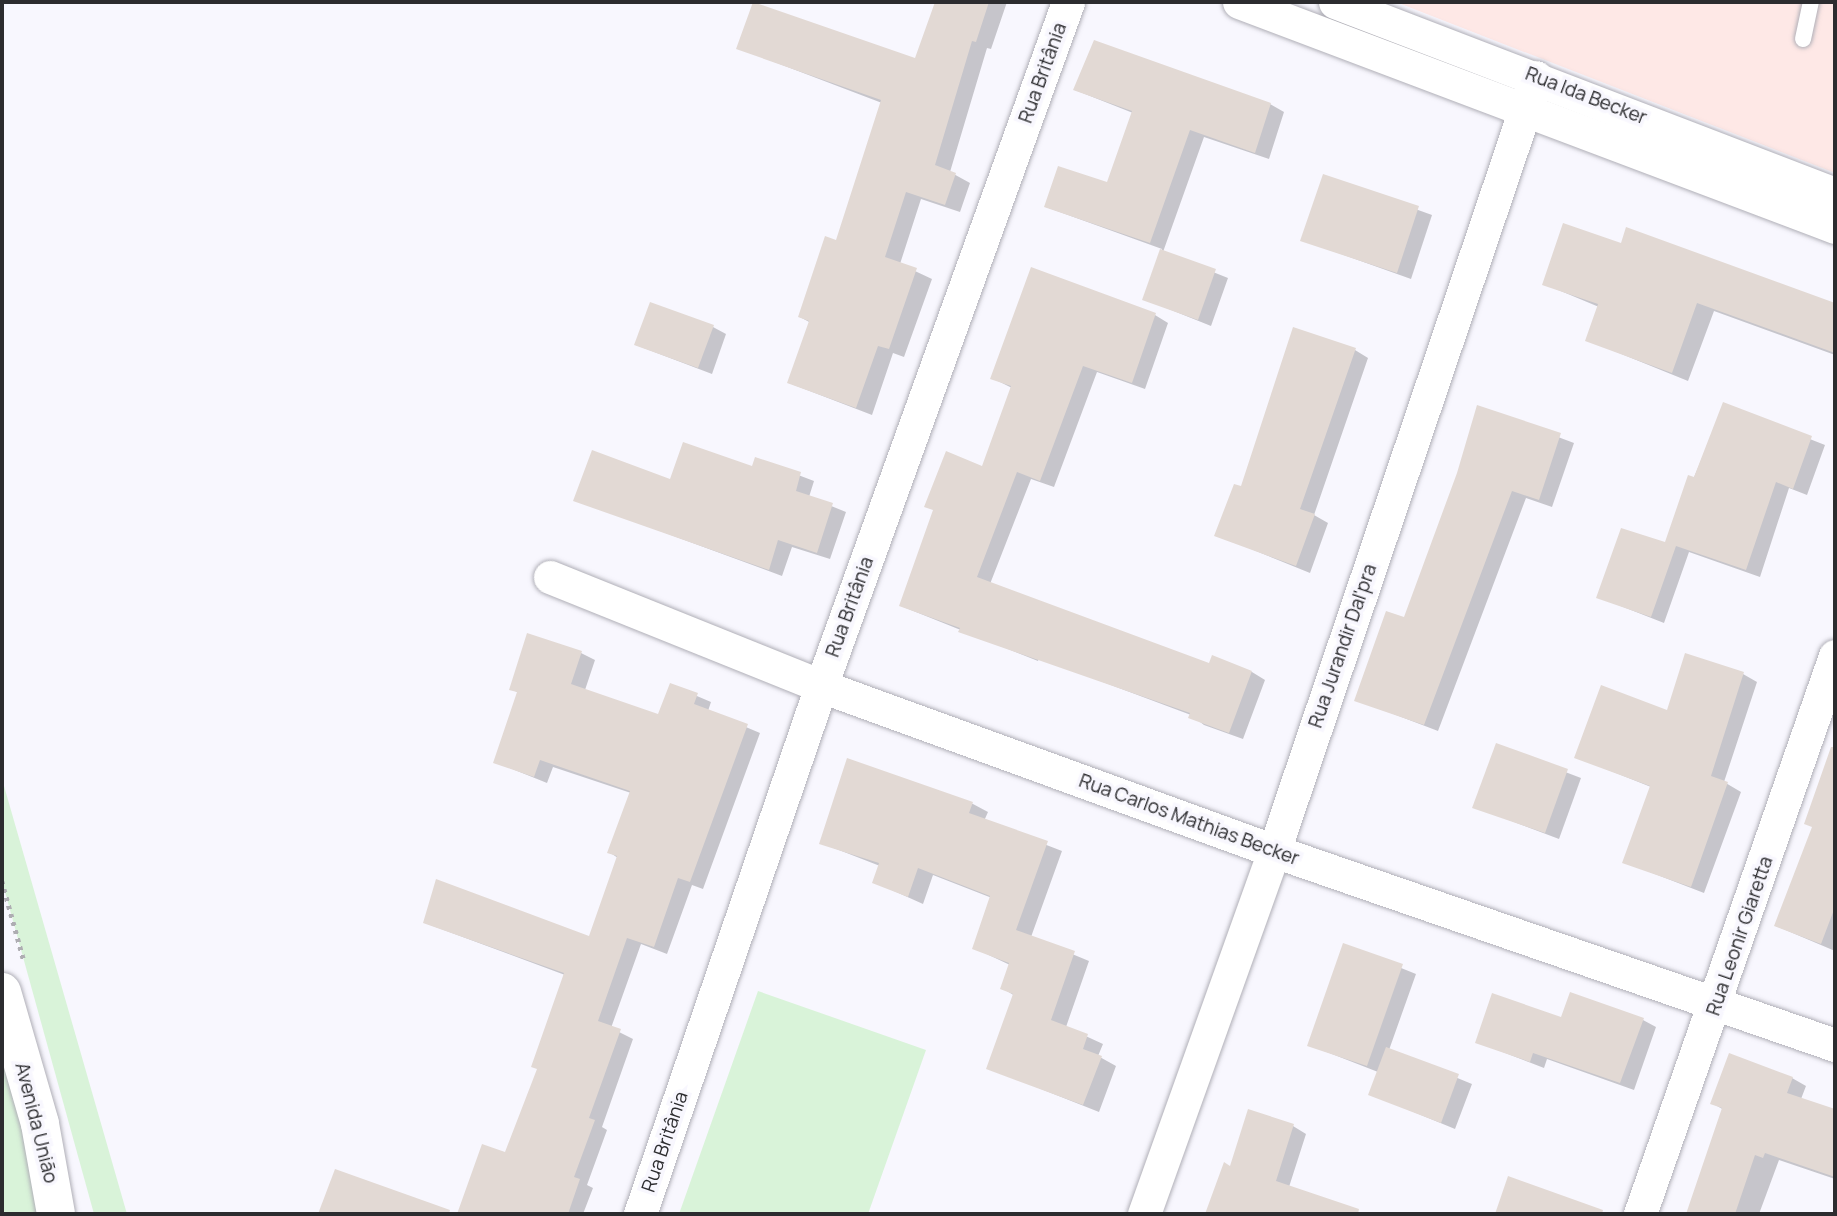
<!DOCTYPE html>
<html>
<head>
<meta charset="utf-8">
<style>
	body { margin:0 }
	#map { position:relative; width:1837px; height:1216px; overflow:hidden; background:#f8f7fe; font-family:Manrope,sans-serif }
	div>[style] { position:absolute }
	[style*='--x'] { left:calc(var(--x)*1px); top:calc(var(--y)*1px); width:calc(var(--w)*1px); rotate:calc(var(--a)*1deg) }
	.industrial>* { inset:0; background:#fee8e6 }
	.green>* { inset:0; background:#d9f3d9 }
	.shadow>* { inset:0; background:#0003 }
	.building>* { inset:0; background:#e2d9d4 }
	.path>* { height:4.5px; margin-top:-2.25px; transform-origin:0; background:repeating-linear-gradient(90deg,#aeadb2 0 3.5px,transparent 0 8.5px) }
	.roads { filter:drop-shadow(0 0 2px #b0afb7) drop-shadow(0 0 2px #b0afb7) }
	.service>* { height:16px; margin:-8px; padding:0 8px; transform-origin:8px; border-radius:8px; background:#fff }
	.minor>* { height:33px; margin:-16.5px; padding:0 16.5px; transform-origin:16.5px; border-radius:16.5px; background:#fff }
	.tertiary>* { height:38px; margin:-19px; padding:0 19px; transform-origin:19px; border-radius:19px; background:#fff }
	span { translate:-50% -50%; white-space:nowrap; text-align:center; line-height:1.15; -webkit-text-stroke:7px #f8f7fe; paint-order:stroke }
	.street-label { font-size:19px; color:#2c2c2f }
	.frame { position:absolute; inset:0; border:4px solid #2c2c2f; pointer-events:none }
</style>
</head>
<body>
<div id="map">
	<div class="industrial">
		<div style="clip-path:polygon(1396px 2px,1835px 2px,1835px 173px)"></div>
	</div>
	<div class="green">
		<div style="clip-path:polygon(2px 779px,127px 1214px,94px 1214px,2px 881px)"></div>
		<div style="clip-path:polygon(758px 991px,926px 1050px,868px 1214px,679px 1214px)"></div>
		<div style="clip-path:polygon(2px 1023px,46px 1214px,2px 1214px)"></div>
	</div>
	<div class="shadow">
		<div style="clip-path:polygon(937px 2px,1007px 2px,991px 49px,987px 48px,950px 172px,970px 183px,960px 212px,921px 199px,900px 264px,932px 279px,904px 357px,893px 353px,872px 415px,789px 383px,811px 323px,800px 317px,837px 242px,882px 103px,738px 48px,917px 61px)"></div>
		<div style="clip-path:polygon(1075px 90px,1270px 104px,1284px 112px,1269px 159px,1204px 137px,1163px 252px,1228px 278px,1211px 326px,1144px 299px,1162px 249px,1046px 207px,1108px 185px,1133px 113px)"></div>
		<div style="clip-path:polygon(1324px 176px,1432px 215px,1411px 279px,1302px 240px)"></div>
		<div style="clip-path:polygon(1627px 230px,1835px 305px,1835px 355px,1714px 311px,1688px 381px,1587px 340px,1599px 307px,1544px 284px,1622px 245px)"></div>
		<div style="clip-path:polygon(1155px 315px,1168px 323px,1145px 389px,1097px 372px,1054px 487px,1031px 479px,990px 584px,1210px 665px,1252px 672px,1265px 680px,1243px 739px,1204px 725px,1191px 715px,1039px 658px,1038px 661px,901px 606px,983px 468px,1012px 388px,992px 378px)"></div>
		<div style="clip-path:polygon(713px 327px,726px 334px,712px 374px,636px 345px)"></div>
		<div style="clip-path:polygon(1355px 350px,1368px 358px,1314px 515px,1328px 523px,1310px 573px,1217px 535px,1242px 489px)"></div>
		<div style="clip-path:polygon(1724px 405px,1825px 445px,1807px 495px,1789px 488px,1760px 577px,1689px 552px,1664px 623px,1598px 597px,1666px 545px)"></div>
		<div style="clip-path:polygon(1478px 407px,1574px 443px,1552px 507px,1526px 498px,1438px 731px,1357px 700px,1405px 619px,1459px 473px)"></div>
		<div style="clip-path:polygon(756px 459px,814px 481px,809px 497px,846px 512px,830px 559px,792px 547px,782px 576px,576px 500px,753px 468px)"></div>
		<div style="clip-path:polygon(581px 653px,595px 660px,585px 690px,660px 716px,671px 685px,711px 702px,708px 711px,760px 733px,703px 889px,692px 885px,667px 954px,641px 944px,611px 1028px,633px 1039px,602px 1127px,607px 1130px,587px 1185px,593px 1188px,583px 1214px,459px 1214px,483px 1146px,507px 1155px,538px 1069px,565px 975px,425px 923px,590px 938px,618px 858px,609px 852px,631px 793px,553px 767px,547px 783px,495px 762px,519px 693px,511px 689px)"></div>
		<div style="clip-path:polygon(1743px 674px,1757px 682px,1724px 782px,1741px 792px,1704px 893px,1624px 862px,1651px 787px,1576px 757px)"></div>
		<div style="clip-path:polygon(1497px 746px,1581px 778px,1559px 839px,1475px 807px)"></div>
		<div style="clip-path:polygon(848px 760px,973px 804px,988px 812px,984px 821px,1062px 851px,1031px 937px,1089px 961px,1066px 1027px,1103px 1044px,1098px 1056px,1116px 1066px,1099px 1112px,988px 1068px,1015px 996px,1002px 988px,1010px 965px,974px 948px,992px 898px,933px 875px,923px 904px,874px 882px,880px 866px,821px 843px)"></div>
		<div style="clip-path:polygon(1835px 772px,1835px 951px,1776px 926px)"></div>
		<div style="clip-path:polygon(1344px 945px,1416px 974px,1389px 1050px,1472px 1084px,1455px 1129px,1370px 1094px,1378px 1072px,1309px 1045px)"></div>
		<div style="clip-path:polygon(1562px 1020px,1643px 1020px,1656px 1027px,1634px 1090px,1547px 1059px,1544px 1068px,1477px 1042px)"></div>
		<div style="clip-path:polygon(1792px 1078px,1806px 1086px,1801px 1099px,1835px 1111px,1835px 1179px,1779px 1160px,1759px 1214px,1688px 1214px,1724px 1110px,1712px 1103px)"></div>
		<div style="clip-path:polygon(1293px 1126px,1306px 1134px,1289px 1187px,1329px 1204px,1325px 1214px,1207px 1214px,1225px 1164px,1231px 1168px)"></div>
		<div style="clip-path:polygon(336px 1171px,455px 1214px,327px 1214px,321px 1211px)"></div>
	</div>
	<div class="building">
		<div style="clip-path:polygon(753px 2px,915px 58px,935px 2px,989px 2px,976px 42px,972px 41px,935px 165px,956px 173px,945px 205px,906px 192px,885px 257px,917px 268px,889px 349px,878px 346px,856px 408px,787px 383px,809px 321px,798px 317px,825px 236px,836px 240px,881px 100px,736px 49px)"></div>
		<div style="clip-path:polygon(1094px 40px,1271px 103px,1255px 153px,1190px 130px,1150px 243px,1044px 207px,1058px 166px,1107px 182px,1132px 111px,1073px 90px)"></div>
		<div style="clip-path:polygon(1323px 174px,1419px 206px,1397px 273px,1300px 241px)"></div>
		<div style="clip-path:polygon(1563px 223px,1621px 243px,1626px 227px,1835px 303px,1835px 353px,1697px 303px,1672px 373px,1585px 341px,1598px 304px,1542px 285px)"></div>
		<div style="clip-path:polygon(1160px 249px,1216px 269px,1198px 320px,1142px 300px)"></div>
		<div style="clip-path:polygon(1031px 267px,1156px 313px,1132px 383px,1083px 366px,1040px 481px,1017px 472px,977px 577px,1209px 663px,1212px 655px,1252px 671px,1229px 733px,1188px 718px,1190px 713px,958px 632px,960px 628px,899px 606px,933px 510px,924px 507px,946px 451px,982px 466px,1011px 386px,990px 379px)"></div>
		<div style="clip-path:polygon(650px 302px,714px 325px,698px 368px,634px 345px)"></div>
		<div style="clip-path:polygon(1293px 327px,1356px 348px,1300px 509px,1315px 514px,1296px 566px,1214px 536px,1234px 484px,1241px 486px)"></div>
		<div style="clip-path:polygon(1723px 402px,1812px 436px,1793px 489px,1776px 482px,1746px 570px,1676px 546px,1651px 617px,1596px 598px,1621px 528px,1665px 542px,1688px 475px,1694px 477px)"></div>
		<div style="clip-path:polygon(1477px 405px,1561px 433px,1539px 500px,1512px 491px,1424px 725px,1354px 701px,1386px 611px,1404px 617px,1457px 473px)"></div>
		<div style="clip-path:polygon(683px 442px,752px 466px,755px 457px,801px 472px,796px 491px,833px 503px,817px 553px,778px 540px,769px 570px,573px 501px,592px 450px,670px 479px)"></div>
		<div style="clip-path:polygon(527px 633px,582px 651px,571px 684px,658px 714px,670px 683px,698px 693px,694px 704px,748px 724px,690px 882px,678px 878px,654px 947px,627px 938px,598px 1021px,621px 1029px,589px 1118px,595px 1120px,574px 1177px,580px 1179px,568px 1214px,457px 1214px,482px 1144px,505px 1152px,537px 1069px,531px 1067px,564px 973px,423px 923px,436px 879px,589px 936px,617px 856px,607px 853px,630px 791px,540px 760px,534px 777px,493px 763px,517px 692px,509px 690px)"></div>
		<div style="clip-path:polygon(1685px 653px,1744px 672px,1711px 776px,1728px 782px,1691px 887px,1622px 863px,1650px 786px,1574px 758px,1601px 685px,1667px 710px)"></div>
		<div style="clip-path:polygon(1496px 743px,1568px 769px,1545px 833px,1472px 808px)"></div>
		<div style="clip-path:polygon(1831px 747px,1835px 747px,1835px 907px,1821px 944px,1774px 926px,1812px 827px,1804px 824px)"></div>
		<div style="clip-path:polygon(847px 758px,973px 802px,969px 813px,1048px 841px,1016px 930px,1075px 951px,1051px 1020px,1088px 1034px,1083px 1049px,1102px 1056px,1083px 1105px,986px 1069px,1013px 994px,1000px 989px,1009px 963px,972px 949px,990px 896px,918px 868px,908px 897px,872px 883px,879px 863px,819px 844px)"></div>
		<div style="clip-path:polygon(1343px 943px,1403px 964px,1367px 1066px,1307px 1046px)"></div>
		<div style="clip-path:polygon(1570px 992px,1644px 1018px,1620px 1083px,1533px 1053px,1530px 1062px,1475px 1043px,1492px 993px,1561px 1017px)"></div>
		<div style="clip-path:polygon(1386px 1047px,1459px 1074px,1441px 1123px,1368px 1095px)"></div>
		<div style="clip-path:polygon(1729px 1053px,1793px 1077px,1787px 1093px,1835px 1109px,1835px 1177px,1765px 1153px,1763px 1158px,1755px 1155px,1735px 1214px,1686px 1214px,1722px 1108px,1710px 1104px)"></div>
		<div style="clip-path:polygon(1248px 1109px,1294px 1124px,1276px 1181px,1359px 1209px,1358px 1214px,1205px 1214px,1224px 1162px,1230px 1166px)"></div>
		<div style="clip-path:polygon(335px 1169px,450px 1210px,449px 1214px,318px 1214px)"></div>
		<div style="clip-path:polygon(1508px 1176px,1603px 1210px,1602px 1214px,1495px 1214px)"></div>
	</div>
	<div class="path">
		<div style="--x:2;--y:881;--w:83;--a:74.6"></div>
	</div>
	<div class="roads">
		<div class="service">
			<div style="--x:1803;--y:39;--w:38;--a:-78"></div>
		</div>
		<div class="minor">
			<div style="--x:1239;--y:2;--w:637;--a:20.68"></div>
			<div style="--x:1335;--y:2;--w:536;--a:21.01"></div>
			<div style="--x:550;--y:577;--w:292;--a:21.9"></div>
			<div style="--x:821;--y:686;--w:482;--a:20"></div>
			<div style="--x:1274;--y:851;--w:594;--a:19.08"></div>
			<div style="--x:640;--y:1214;--w:558;--a:-71.08"></div>
			<div style="--x:821;--y:686;--w:727;--a:-70.14"></div>
			<div style="--x:1144;--y:1214;--w:386;--a:-70.3"></div>
			<div style="--x:1274;--y:851;--w:817;--a:-71.3"></div>
			<div style="--x:1640;--y:1214;--w:591;--a:-70.74"></div>
		</div>
		<div class="tertiary">
			<div style="--x:2;--y:992;--w:137;--a:73.9"></div>
			<div style="--x:40;--y:1124;--w:91;--a:79.9"></div>
		</div>
	</div>
	<div class="street-label">
		<span style="left:1043px;top:73px;rotate:-70deg">Rua Britânia</span>
		<span style="left:1586px;top:96px;rotate:21deg">Rua Ida Becker</span>
		<span style="left:850px;top:607px;rotate:-70deg">Rua Britânia</span>
		<span style="left:1343px;top:646px;rotate:-71deg">Rua Jurandir Dal'pra</span>
		<span style="left:1189px;top:820px;rotate:20deg">Rua Carlos Mathias Becker</span>
		<span style="left:1740px;top:936px;rotate:-71deg">Rua Leonir Giaretta</span>
		<span style="left:36px;top:1123px;rotate:76deg">Avenida União</span>
		<span style="left:665px;top:1142px;rotate:-71deg">Rua Britânia</span>
	</div>
	<div class="frame"></div>
</div>
</body>
</html>
